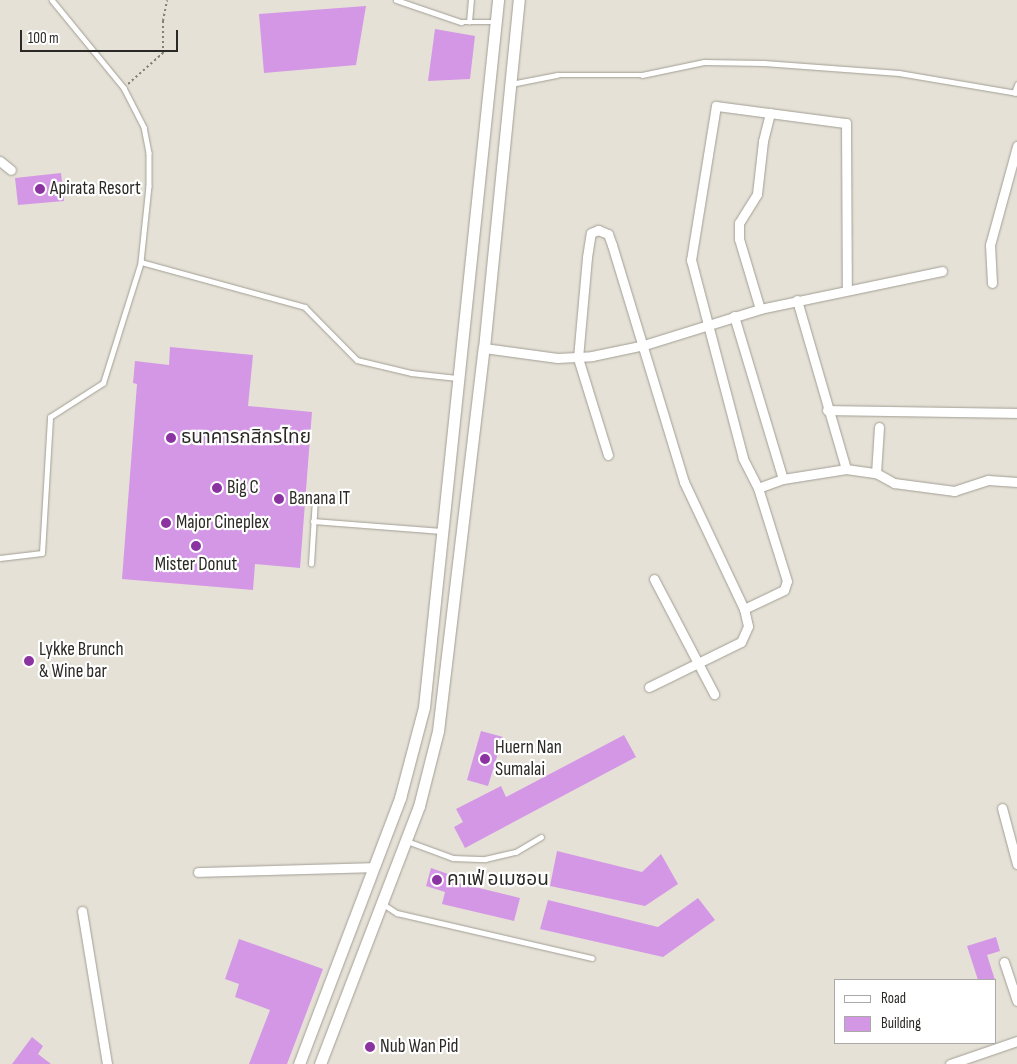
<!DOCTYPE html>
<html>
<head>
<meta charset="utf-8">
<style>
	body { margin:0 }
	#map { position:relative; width:1017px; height:1064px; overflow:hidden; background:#e5e1d6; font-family:"Sofia Sans Condensed","Noto Sans Thai",sans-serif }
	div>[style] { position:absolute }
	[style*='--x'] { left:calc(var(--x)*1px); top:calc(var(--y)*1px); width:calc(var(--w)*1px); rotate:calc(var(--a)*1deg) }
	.building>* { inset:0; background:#d497e6 }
	.path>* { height:2px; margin-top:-1px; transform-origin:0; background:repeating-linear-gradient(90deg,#827f77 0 2.5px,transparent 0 5px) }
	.roads { filter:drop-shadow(0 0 1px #a29e94) drop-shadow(0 0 1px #a29e94) }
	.service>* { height:4.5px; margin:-2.25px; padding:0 2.25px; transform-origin:2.25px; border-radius:2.25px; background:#fff }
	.minor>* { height:9px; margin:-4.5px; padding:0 4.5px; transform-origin:4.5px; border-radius:4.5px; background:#fff }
	.secondary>* { height:11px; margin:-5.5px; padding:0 5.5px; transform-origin:5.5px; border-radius:5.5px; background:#fff }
	.dots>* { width:14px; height:14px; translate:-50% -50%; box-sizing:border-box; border:2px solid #fff; border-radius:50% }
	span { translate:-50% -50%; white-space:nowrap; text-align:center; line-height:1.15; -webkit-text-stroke:4.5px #fff; paint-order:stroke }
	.poi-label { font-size:19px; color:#2b2925 }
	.left { translate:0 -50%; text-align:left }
	.legend { position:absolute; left:834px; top:979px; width:162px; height:65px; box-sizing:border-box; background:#fff; border:1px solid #aaa9a8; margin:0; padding:6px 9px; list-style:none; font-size:15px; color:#2b2925 }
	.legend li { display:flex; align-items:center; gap:10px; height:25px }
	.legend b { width:25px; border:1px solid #aaa9a8 }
	.scale { position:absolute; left:20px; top:30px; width:158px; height:22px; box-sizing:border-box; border:2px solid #2b2925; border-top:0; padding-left:6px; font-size:15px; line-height:18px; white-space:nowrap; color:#2b2925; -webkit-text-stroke:4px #fff; paint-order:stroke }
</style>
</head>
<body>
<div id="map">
	<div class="building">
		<div style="clip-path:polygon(366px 6px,356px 65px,264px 73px,259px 14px)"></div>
		<div style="clip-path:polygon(435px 29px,475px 36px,470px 79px,428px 81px)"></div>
		<div style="clip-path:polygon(61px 173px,64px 201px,18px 205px,15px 178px)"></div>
		<div style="clip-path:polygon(170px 347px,253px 355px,248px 406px,312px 412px,300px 568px,255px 564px,253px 590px,122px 579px,137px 384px,133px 383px,135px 361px,169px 365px)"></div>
		<div style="clip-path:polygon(481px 731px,503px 737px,488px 786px,467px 780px)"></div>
		<div style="clip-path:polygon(624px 735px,636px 757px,465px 848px,454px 827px,463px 822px,456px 809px,501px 786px,506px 797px)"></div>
		<div style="clip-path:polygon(557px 851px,642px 872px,661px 854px,678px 884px,645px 906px,550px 886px)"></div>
		<div style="clip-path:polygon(431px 868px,448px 874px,446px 880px,520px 898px,514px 921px,442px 904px,445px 892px,426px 886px)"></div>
		<div style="clip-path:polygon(698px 898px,715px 920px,663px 957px,540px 929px,548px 900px,658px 927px)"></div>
		<div style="clip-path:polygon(996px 937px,1000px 951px,987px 955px,995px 980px,978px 980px,967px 946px)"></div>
		<div style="clip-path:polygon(239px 939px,323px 969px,287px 1064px,249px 1064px,270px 1010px,235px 997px,239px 984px,225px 979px)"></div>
		<div style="clip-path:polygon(32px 1037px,43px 1046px,38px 1054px,51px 1064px,12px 1064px)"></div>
	</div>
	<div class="path">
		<div style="--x:128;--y:84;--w:47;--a:-41.5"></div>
		<div style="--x:163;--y:53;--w:32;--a:-90"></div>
		<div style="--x:163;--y:21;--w:21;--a:-79"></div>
	</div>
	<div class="roads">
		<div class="service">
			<div style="--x:52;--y:0;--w:114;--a:50.7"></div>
			<div style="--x:124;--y:88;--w:44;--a:62.9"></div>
			<div style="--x:144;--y:127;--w:26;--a:79"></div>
			<div style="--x:149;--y:153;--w:33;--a:90"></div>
			<div style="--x:149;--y:186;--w:76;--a:96"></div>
			<div style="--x:396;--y:0;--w:69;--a:18.7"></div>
			<div style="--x:461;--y:22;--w:33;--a:0"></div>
			<div style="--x:469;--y:22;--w:22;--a:-85"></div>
			<div style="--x:511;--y:84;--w:47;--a:-11.1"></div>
			<div style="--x:557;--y:75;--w:85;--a:0"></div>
			<div style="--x:642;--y:75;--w:63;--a:-11.8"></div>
			<div style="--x:704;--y:62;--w:60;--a:1"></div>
			<div style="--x:764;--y:63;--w:135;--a:4.2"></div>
			<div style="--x:899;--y:73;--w:120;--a:9.6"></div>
			<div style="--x:1014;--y:93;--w:9;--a:-69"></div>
			<div style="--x:313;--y:521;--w:129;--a:4.4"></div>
			<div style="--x:0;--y:558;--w:42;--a:-6.8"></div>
			<div style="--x:42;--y:553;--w:136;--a:-86.6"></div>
			<div style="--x:50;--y:417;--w:63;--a:-32.7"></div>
			<div style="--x:103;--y:383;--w:127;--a:-72.6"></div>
			<div style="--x:141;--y:262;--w:170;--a:15.3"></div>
			<div style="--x:305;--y:307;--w:74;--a:45.5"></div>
			<div style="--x:357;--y:360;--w:56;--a:13.5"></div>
			<div style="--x:411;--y:373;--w:46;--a:6.2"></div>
			<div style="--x:311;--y:564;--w:66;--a:-86.5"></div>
			<div style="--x:407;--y:841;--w:49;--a:20.3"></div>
			<div style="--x:453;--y:858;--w:32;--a:2"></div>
			<div style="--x:485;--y:859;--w:32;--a:-13"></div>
			<div style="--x:516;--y:852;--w:29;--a:-31"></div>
			<div style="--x:383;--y:904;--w:17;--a:33"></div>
			<div style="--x:397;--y:913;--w:200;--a:13"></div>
		</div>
		<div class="minor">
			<div style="--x:0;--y:161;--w:14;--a:39"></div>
			<div style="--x:992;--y:283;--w:38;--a:-93"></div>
			<div style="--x:990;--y:245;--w:103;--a:-74.7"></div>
			<div style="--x:760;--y:309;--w:73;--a:-106.7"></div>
			<div style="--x:739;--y:239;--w:16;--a:-90"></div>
			<div style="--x:739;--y:223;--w:34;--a:-58"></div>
			<div style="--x:757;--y:194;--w:53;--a:-83.5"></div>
			<div style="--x:763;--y:141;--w:29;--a:-76"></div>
			<div style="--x:734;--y:316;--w:170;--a:73.3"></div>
			<div style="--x:484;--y:348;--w:74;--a:7.8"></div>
			<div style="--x:557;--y:358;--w:35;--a:-3"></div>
			<div style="--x:592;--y:356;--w:53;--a:-11.9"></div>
			<div style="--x:644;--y:345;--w:121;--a:-17.2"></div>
			<div style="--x:760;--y:309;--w:186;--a:-11.8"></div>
			<div style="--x:827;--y:410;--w:190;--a:0.9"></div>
			<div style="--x:879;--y:427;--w:46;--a:93.7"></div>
			<div style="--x:876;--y:473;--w:21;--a:29"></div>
			<div style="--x:894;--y:483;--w:61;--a:7.6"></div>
			<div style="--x:954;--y:491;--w:36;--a:-18"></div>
			<div style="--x:988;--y:480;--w:29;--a:4"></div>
			<div style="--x:608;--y:455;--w:102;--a:-107.2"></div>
			<div style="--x:578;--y:358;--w:101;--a:-84.9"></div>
			<div style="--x:587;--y:257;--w:24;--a:-81"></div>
			<div style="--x:591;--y:233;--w:8;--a:-23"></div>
			<div style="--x:598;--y:230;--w:11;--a:22"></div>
			<div style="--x:608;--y:234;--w:12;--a:70"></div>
			<div style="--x:612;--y:245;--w:248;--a:73.1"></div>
			<div style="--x:684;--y:482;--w:140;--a:64.7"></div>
			<div style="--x:744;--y:609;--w:44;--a:-25.4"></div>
			<div style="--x:784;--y:590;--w:9;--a:-72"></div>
			<div style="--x:787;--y:581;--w:97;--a:-107.3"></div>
			<div style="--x:758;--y:488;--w:34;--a:-117"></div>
			<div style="--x:743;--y:458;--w:205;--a:-104.7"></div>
			<div style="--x:691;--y:260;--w:156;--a:-80.8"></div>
			<div style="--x:716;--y:106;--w:131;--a:7.5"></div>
			<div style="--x:846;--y:123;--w:167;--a:89.7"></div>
			<div style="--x:846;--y:469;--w:30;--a:8"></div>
			<div style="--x:758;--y:488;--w:27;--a:-20"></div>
			<div style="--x:783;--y:479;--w:64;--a:-9"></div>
			<div style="--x:846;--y:469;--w:176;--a:-106.2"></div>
			<div style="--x:654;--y:579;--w:130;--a:62.4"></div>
			<div style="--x:649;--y:687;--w:102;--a:-26.1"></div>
			<div style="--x:741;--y:642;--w:17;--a:-66"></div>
			<div style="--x:748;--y:626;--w:17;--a:-103"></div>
			<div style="--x:1002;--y:808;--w:58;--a:75"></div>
			<div style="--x:198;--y:872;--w:176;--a:-1.6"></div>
			<div style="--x:82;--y:911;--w:155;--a:80.7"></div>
			<div style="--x:1004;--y:962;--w:41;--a:71.6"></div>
			<div style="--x:950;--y:1064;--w:71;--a:-18.9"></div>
		</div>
		<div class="secondary">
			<div style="--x:299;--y:1064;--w:285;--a:-69.2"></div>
			<div style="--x:400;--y:798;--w:94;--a:-75.2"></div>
			<div style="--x:424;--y:707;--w:711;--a:-84.02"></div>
			<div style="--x:320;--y:1064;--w:276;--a:-69"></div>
			<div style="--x:419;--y:806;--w:77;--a:-75.8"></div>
			<div style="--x:438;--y:731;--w:386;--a:-83.2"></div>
			<div style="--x:484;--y:348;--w:350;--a:-84.3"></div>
		</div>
	</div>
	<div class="dots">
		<div style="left:40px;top:189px;background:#8a33a1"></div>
		<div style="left:171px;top:438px;background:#8a33a1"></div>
		<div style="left:217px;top:488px;background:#8a33a1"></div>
		<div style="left:279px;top:499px;background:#8a33a1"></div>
		<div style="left:166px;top:523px;background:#8a33a1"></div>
		<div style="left:196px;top:546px;background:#8a33a1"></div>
		<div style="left:29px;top:661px;background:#8a33a1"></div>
		<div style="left:485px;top:759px;background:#8a33a1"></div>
		<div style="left:437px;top:880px;background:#8a33a1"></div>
		<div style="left:370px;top:1047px;background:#8a33a1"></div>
	</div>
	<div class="poi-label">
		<span class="left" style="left:50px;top:189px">Apirata Resort</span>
		<span class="left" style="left:181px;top:438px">ธนาคารกสิกรไทย</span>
		<span class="left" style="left:227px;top:488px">Big C</span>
		<span class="left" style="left:289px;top:499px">Banana IT</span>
		<span class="left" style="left:176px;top:523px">Major Cineplex</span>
		<span style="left:196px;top:565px">Mister Donut</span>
		<span class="left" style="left:39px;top:661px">Lykke Brunch<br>&amp; Wine bar</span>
		<span class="left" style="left:495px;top:759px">Huern Nan<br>Sumalai</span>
		<span class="left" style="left:447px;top:880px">คาเฟ่ อเมซอน</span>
		<span class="left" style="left:380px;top:1047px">Nub Wan Pid</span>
	</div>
	<ul class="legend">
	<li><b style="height:6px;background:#fff"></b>Road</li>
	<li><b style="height:14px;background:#d497e6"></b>Building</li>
	</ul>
	<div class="scale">100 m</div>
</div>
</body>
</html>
